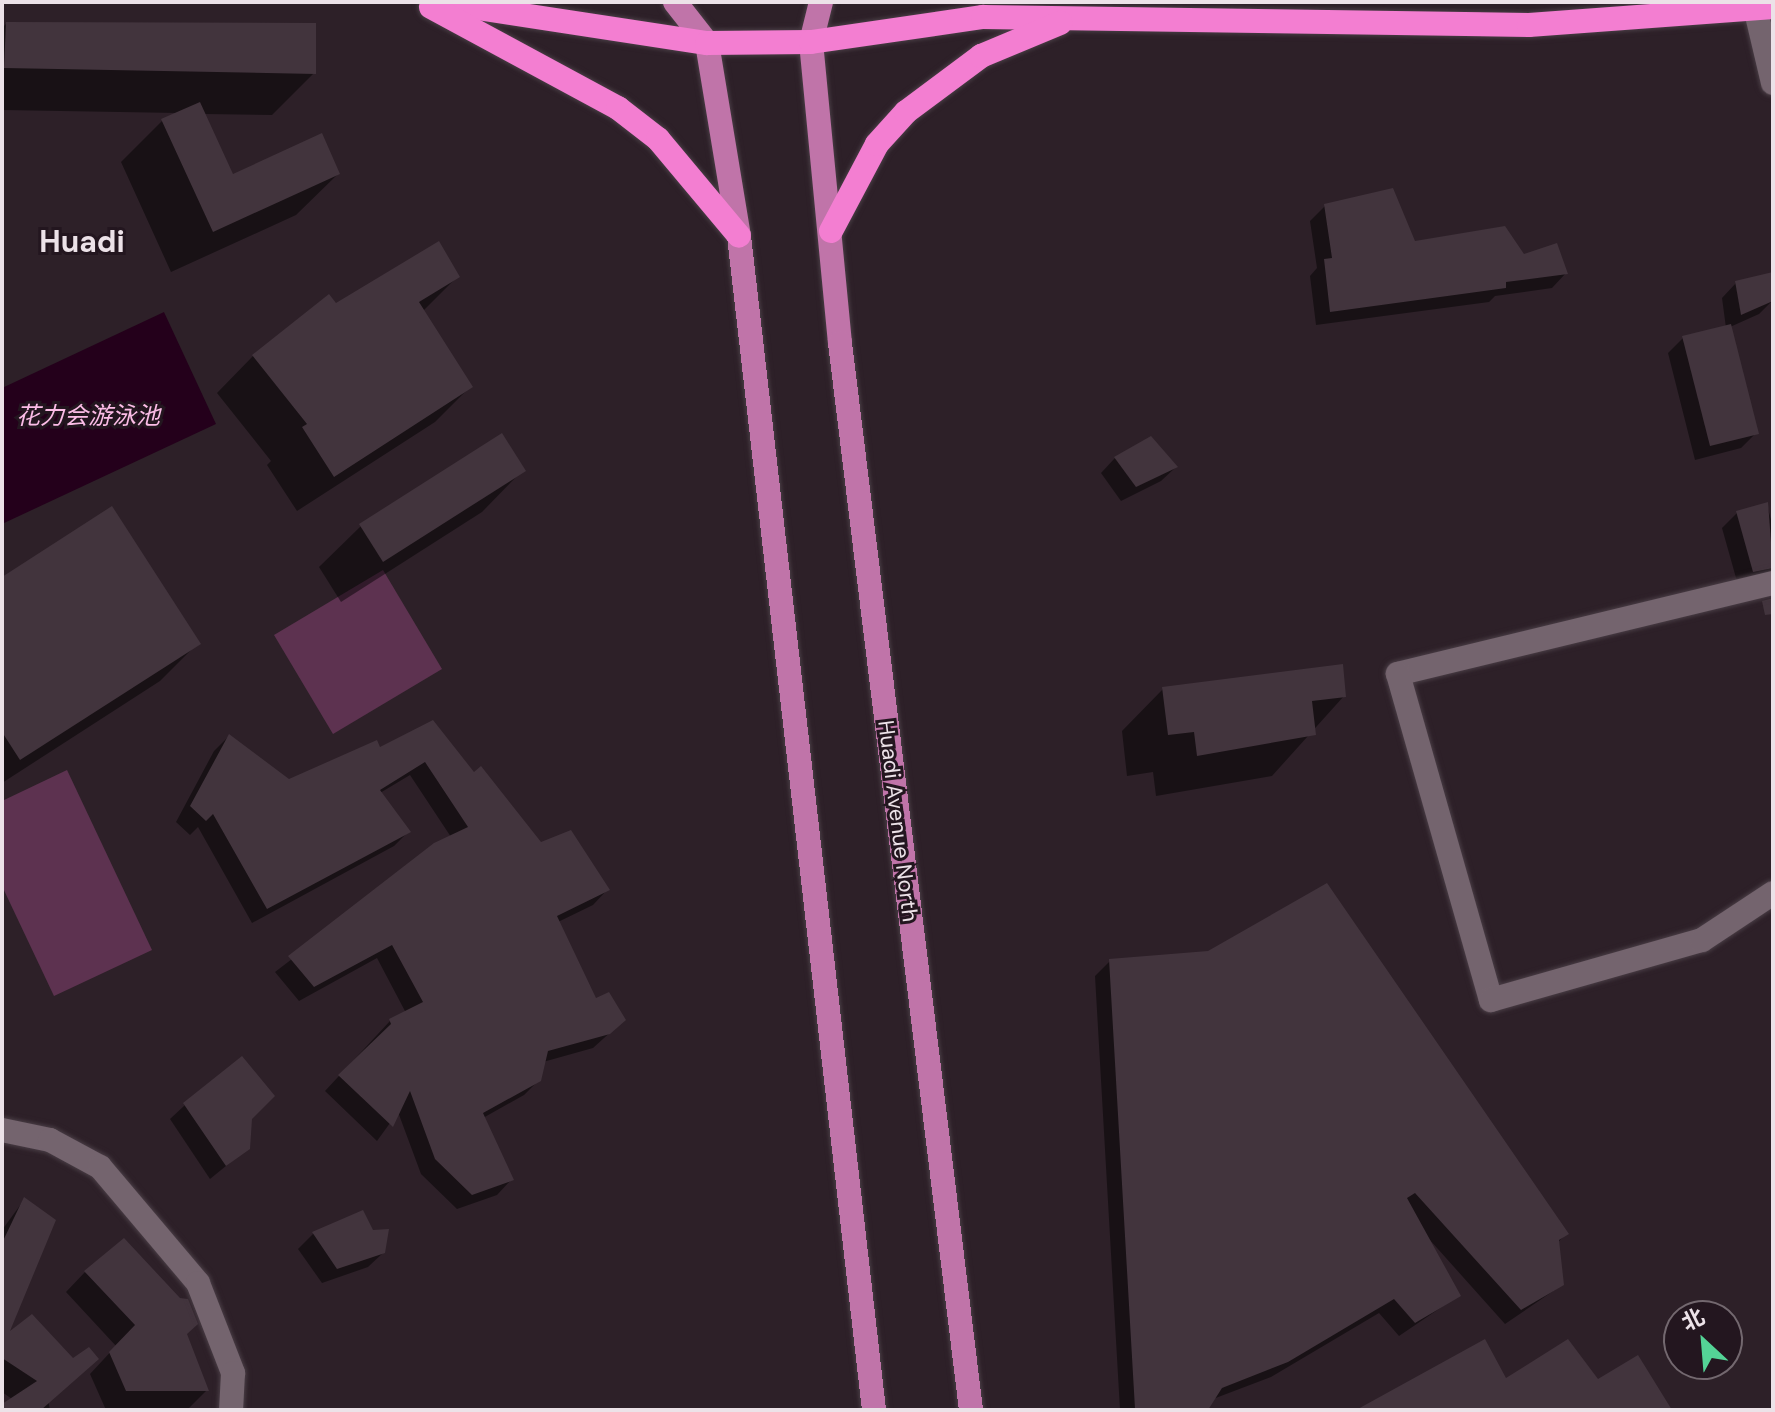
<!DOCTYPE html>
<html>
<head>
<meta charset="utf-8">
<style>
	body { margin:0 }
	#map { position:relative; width:1775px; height:1412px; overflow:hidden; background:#2d2028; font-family:"DM Sans","Noto Sans SC",sans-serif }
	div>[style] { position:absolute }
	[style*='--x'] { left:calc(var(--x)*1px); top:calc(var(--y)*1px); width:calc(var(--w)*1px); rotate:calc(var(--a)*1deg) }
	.green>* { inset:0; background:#5d3250 }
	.water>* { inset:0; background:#24001b }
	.shadow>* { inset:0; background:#0007 }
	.building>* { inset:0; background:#42343d }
	.roads { filter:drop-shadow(0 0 2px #493d45) drop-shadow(0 0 2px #493d45) }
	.minor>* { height:24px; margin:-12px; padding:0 12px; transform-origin:12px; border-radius:12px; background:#74646e }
	.major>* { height:24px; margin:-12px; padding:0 12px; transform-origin:12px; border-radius:12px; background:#c074a9 }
	.highway>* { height:24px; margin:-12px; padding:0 12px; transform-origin:12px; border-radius:12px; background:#f37ed1 }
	span { translate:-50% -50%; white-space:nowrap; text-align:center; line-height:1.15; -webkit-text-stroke:6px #23161f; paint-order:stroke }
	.street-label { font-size:22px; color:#ece2e8 }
	.water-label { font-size:24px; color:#fbbce6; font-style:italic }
	.district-label { font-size:30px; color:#ece2e8; font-weight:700 }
	.frame { position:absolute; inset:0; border:4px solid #ece2e8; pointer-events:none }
	.north { position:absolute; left:1663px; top:1300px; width:80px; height:80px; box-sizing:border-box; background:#23161f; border:2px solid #73686f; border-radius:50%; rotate:334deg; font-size:22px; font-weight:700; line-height:32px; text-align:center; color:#ece2e8 }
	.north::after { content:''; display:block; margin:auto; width:28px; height:36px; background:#54d396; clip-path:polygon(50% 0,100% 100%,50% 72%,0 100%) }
</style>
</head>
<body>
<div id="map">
	<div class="green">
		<div style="clip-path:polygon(383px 570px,442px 669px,333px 734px,274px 635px)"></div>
		<div style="clip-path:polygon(67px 770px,152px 950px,54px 996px,2px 886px,2px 801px)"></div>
	</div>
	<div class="water">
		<div style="clip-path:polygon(164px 312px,216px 424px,2px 524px,2px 388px)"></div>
	</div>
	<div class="shadow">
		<div style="clip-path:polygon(6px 24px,314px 73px,272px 115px,204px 114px,232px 176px,338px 174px,296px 215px,171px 272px,121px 162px,162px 121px,178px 113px,2px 110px,2px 28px)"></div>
		<div style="clip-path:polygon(1325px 206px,1414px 243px,1523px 256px,1566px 273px,1552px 288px,1495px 296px,1489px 302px,1316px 325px,1310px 276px,1317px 268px,1310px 221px)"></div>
		<div style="clip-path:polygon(457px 277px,423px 311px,471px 386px,435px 422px,297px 511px,267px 465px,271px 461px,217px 393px,253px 356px,336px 306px)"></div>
		<div style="clip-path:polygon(1736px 283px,1773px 290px,1773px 300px,1759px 314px,1730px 327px,1756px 433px,1741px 448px,1695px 460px,1668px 353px,1683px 338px,1726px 328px,1722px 298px)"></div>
		<div style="clip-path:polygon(1115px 458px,1176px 467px,1161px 481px,1121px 501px,1101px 473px)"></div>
		<div style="clip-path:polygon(523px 470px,482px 512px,341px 602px,319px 567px,361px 526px)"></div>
		<div style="clip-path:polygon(1767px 505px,1773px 527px,1773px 572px,1738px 585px,1722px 528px,1737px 513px)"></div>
		<div style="clip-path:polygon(2px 580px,198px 643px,160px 681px,2px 783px)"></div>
		<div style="clip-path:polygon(1163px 689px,1344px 696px,1272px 776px,1156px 796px,1153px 772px,1127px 776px,1122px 731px)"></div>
		<div style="clip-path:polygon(433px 723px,473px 775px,540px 845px,607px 890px,593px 905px,558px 922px,595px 1001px,624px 1020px,593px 1048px,543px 1062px,539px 1080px,524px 1095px,483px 1118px,511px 1180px,497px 1195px,457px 1209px,421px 1174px,398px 1112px,377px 1141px,325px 1091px,390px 1021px,406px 1013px,377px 958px,299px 1001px,275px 972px,451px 837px,410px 775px,380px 793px,408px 832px,394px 846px,252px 923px,198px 827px,190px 835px,176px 822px,214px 751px,229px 736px,289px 781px,379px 750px)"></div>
		<div style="clip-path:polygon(1110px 961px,1566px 1234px,1557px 1243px,1562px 1285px,1505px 1324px,1429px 1239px,1458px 1296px,1399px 1336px,1379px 1313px,1271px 1377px,1213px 1399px,1206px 1410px,1120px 1410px,1095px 976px)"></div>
		<div style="clip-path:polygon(185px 1105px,250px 1118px,248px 1148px,210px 1179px,170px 1119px)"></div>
		<div style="clip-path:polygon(24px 1200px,2px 1328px,2px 1230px)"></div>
		<div style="clip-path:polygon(362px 1213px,384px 1252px,368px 1267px,322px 1283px,298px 1249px,313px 1234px)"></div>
		<div style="clip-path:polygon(85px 1272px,185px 1334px,207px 1390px,187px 1410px,106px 1410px,90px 1374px,116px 1346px,66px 1292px)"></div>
		<div style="clip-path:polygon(31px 1316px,50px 1410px,2px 1410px,12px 1399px,2px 1392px,2px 1340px)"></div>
	</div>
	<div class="building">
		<div style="clip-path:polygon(6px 22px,316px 23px,316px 74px,4px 68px)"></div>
		<div style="clip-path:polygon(200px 102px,233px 174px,322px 133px,340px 174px,213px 232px,161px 119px)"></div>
		<div style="clip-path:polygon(1393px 188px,1415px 241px,1505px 226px,1524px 254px,1557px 243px,1568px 274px,1506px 282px,1506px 288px,1330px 312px,1324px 259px,1332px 258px,1324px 204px)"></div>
		<div style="clip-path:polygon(439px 241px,460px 277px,419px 302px,473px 387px,334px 477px,302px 427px,307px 424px,252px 355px,329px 294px,336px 303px)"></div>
		<div style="clip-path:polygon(1773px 272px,1773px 301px,1741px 315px,1735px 281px)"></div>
		<div style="clip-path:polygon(1731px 324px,1759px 434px,1710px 446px,1682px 336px)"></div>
		<div style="clip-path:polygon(502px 433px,526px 471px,383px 562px,359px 524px)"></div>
		<div style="clip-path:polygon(1151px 436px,1178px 467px,1136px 487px,1114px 457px)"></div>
		<div style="clip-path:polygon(1768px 502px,1773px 568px,1753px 572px,1736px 511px)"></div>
		<div style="clip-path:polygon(112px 506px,201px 644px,20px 760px,2px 732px,2px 577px)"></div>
		<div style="clip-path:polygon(1773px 598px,1773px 614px,1765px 615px,1762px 601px)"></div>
		<div style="clip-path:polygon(1343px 664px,1346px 697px,1312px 701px,1316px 735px,1197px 756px,1194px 732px,1168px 735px,1162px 687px)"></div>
		<div style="clip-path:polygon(433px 720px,474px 772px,481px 766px,541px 842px,571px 830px,610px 890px,557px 916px,596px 998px,609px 992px,626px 1020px,610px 1034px,548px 1051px,541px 1081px,483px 1113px,514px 1180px,472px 1195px,435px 1159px,410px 1091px,393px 1127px,338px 1075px,391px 1024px,389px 1019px,423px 1002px,392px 945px,314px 987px,288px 956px,434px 843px,468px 827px,425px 762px,380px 790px,411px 832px,267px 909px,213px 814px,206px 821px,190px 806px,229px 734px,289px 779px,377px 740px,380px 747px)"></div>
		<div style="clip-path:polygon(1327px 883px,1569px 1234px,1559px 1240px,1564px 1285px,1521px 1310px,1415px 1193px,1407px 1198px,1461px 1296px,1415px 1323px,1394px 1299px,1288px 1362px,1222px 1388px,1208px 1410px,1135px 1409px,1109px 959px,1208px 951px)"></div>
		<div style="clip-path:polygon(242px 1056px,275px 1096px,252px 1119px,250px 1149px,226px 1166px,183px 1103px)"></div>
		<div style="clip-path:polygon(24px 1197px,56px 1220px,10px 1331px,32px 1314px,73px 1358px,89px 1347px,99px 1359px,41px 1410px,2px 1410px,2px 1404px,37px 1381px,2px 1358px,2px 1243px)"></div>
		<div style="clip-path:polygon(363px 1210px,373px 1230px,389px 1229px,385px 1253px,337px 1269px,312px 1232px)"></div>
		<div style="clip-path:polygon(124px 1238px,180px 1298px,188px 1299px,198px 1324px,187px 1334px,209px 1391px,126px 1391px,109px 1352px,135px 1325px,84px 1271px)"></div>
		<div style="clip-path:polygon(1485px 1339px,1506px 1378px,1568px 1339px,1598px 1379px,1638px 1355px,1672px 1410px,1356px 1410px)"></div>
	</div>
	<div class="roads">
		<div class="minor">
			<div style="--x:1755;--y:7;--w:78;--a:76.7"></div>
			<div style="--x:1773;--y:583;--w:386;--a:166.4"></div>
			<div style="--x:1398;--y:674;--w:339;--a:74.1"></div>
			<div style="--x:1491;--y:1000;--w:219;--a:-15.9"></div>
			<div style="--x:1702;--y:940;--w:85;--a:-33.5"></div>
			<div style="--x:2;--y:1130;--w:49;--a:11.8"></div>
			<div style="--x:50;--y:1140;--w:57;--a:28.4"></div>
			<div style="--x:100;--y:1167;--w:152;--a:49.8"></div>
			<div style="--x:198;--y:1283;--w:97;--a:68.7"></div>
			<div style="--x:233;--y:1373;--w:37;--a:93"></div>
		</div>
		<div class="major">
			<div style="--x:675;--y:2;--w:52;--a:52"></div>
			<div style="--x:707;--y:43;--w:196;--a:80.6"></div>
			<div style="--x:739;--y:236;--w:1182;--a:83.44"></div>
			<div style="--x:821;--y:2;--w:41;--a:104"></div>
			<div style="--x:811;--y:42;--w:302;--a:84.5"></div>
			<div style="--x:840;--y:343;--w:1075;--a:83"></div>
		</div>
		<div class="highway">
			<div style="--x:438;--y:2;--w:272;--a:8.7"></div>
			<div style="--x:707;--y:43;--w:104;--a:-0.6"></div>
			<div style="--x:811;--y:42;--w:174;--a:-8.3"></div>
			<div style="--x:983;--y:17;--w:546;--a:0.84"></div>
			<div style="--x:1529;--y:25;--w:245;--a:-4.2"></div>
			<div style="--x:431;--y:7;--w:213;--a:28.4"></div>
			<div style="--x:618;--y:108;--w:51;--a:37.8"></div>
			<div style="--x:658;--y:139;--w:126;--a:50.1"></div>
			<div style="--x:831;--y:231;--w:98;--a:-62.1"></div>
			<div style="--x:877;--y:144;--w:43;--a:-47.8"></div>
			<div style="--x:906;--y:112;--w:94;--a:-36.7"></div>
			<div style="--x:981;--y:56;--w:86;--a:-22.7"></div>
		</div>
	</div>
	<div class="street-label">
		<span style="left:898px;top:821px;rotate:83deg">Huadi Avenue North</span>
	</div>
	<div class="water-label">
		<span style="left:88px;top:416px">花力会游泳池</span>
	</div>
	<div class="district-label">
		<span style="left:82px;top:242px">Huadi</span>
	</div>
	<div class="frame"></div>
	<div class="north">北</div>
</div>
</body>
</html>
